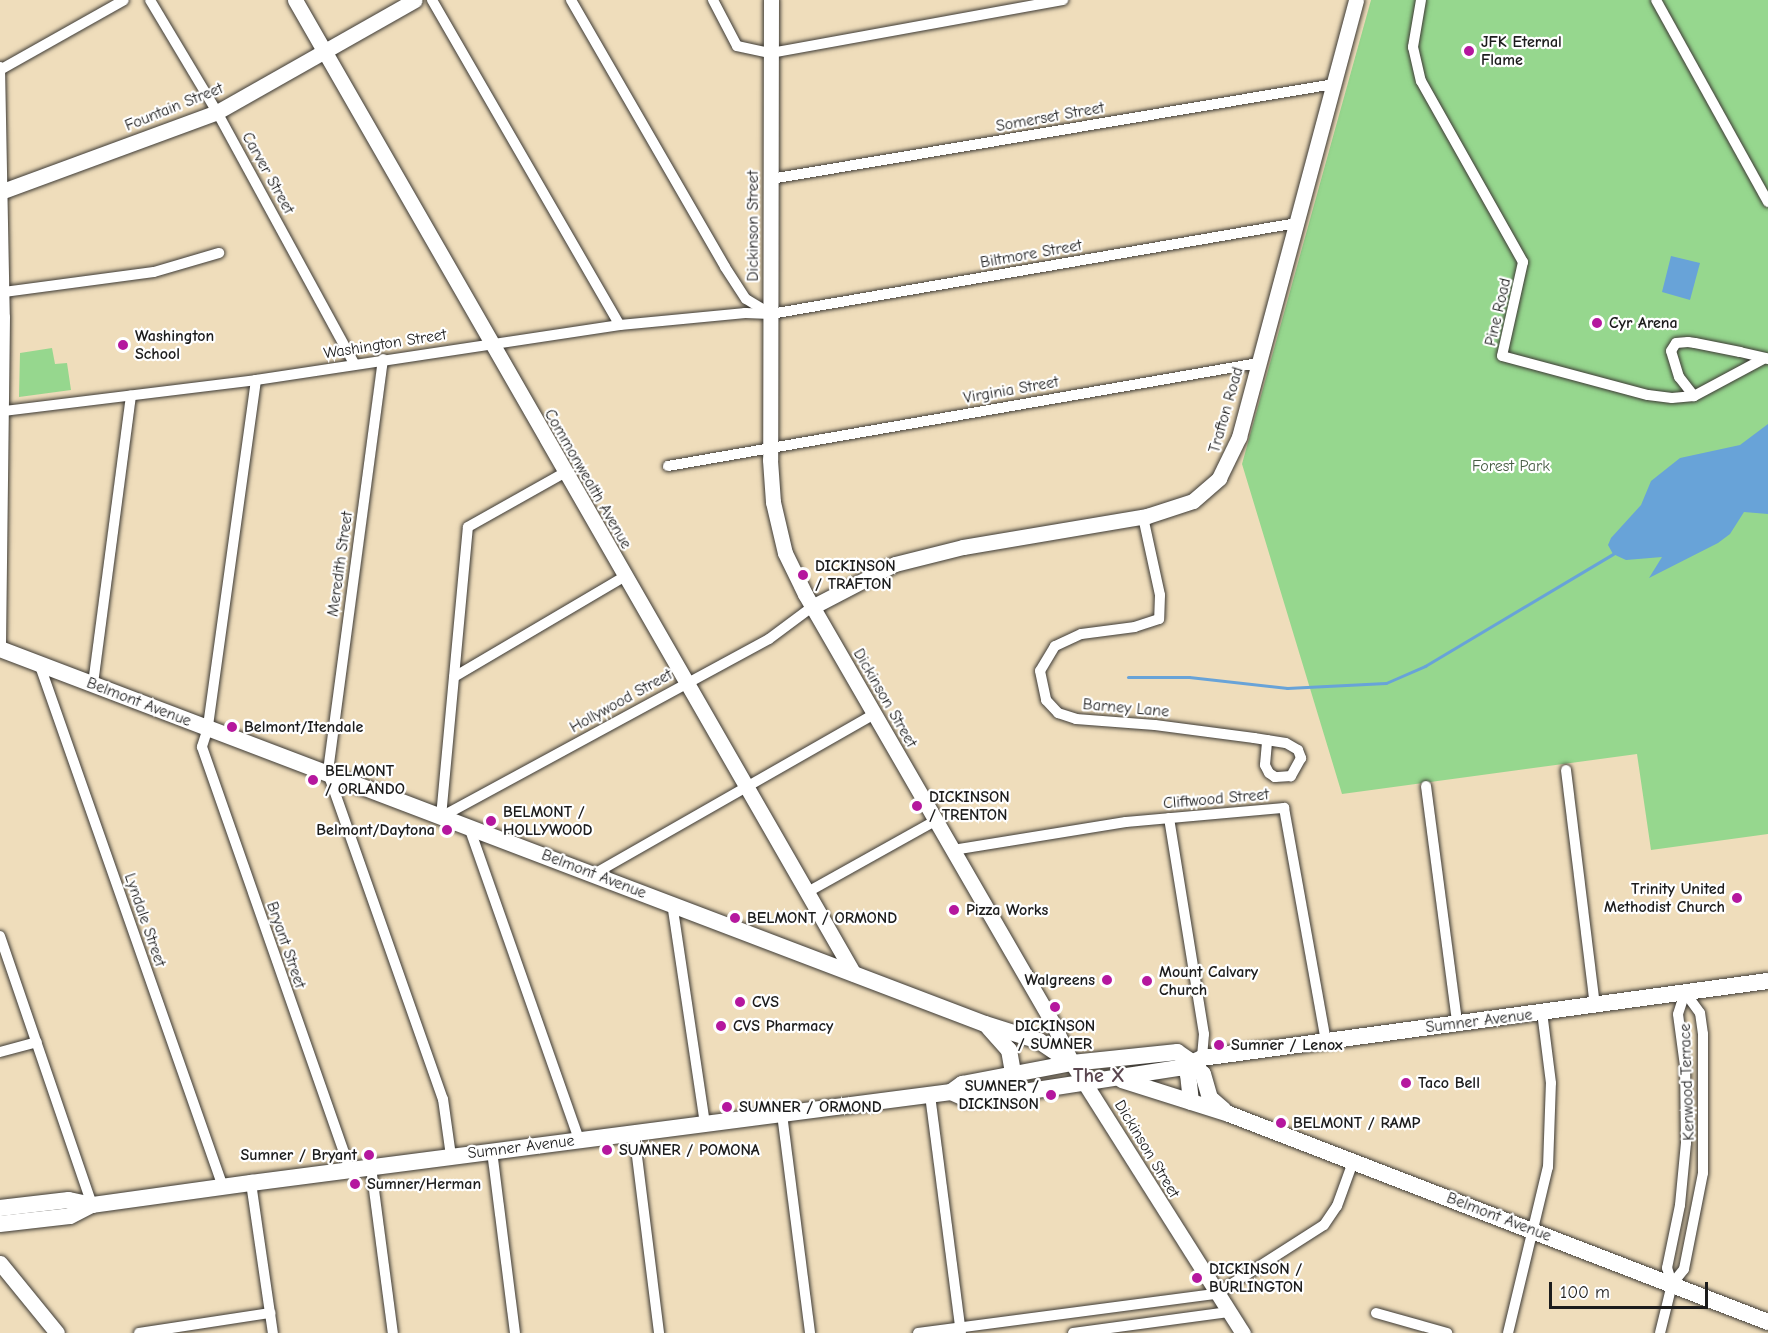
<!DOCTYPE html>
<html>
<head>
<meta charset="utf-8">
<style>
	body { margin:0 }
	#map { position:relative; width:1768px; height:1333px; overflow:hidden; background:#efddbb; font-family:"Comic Neue",sans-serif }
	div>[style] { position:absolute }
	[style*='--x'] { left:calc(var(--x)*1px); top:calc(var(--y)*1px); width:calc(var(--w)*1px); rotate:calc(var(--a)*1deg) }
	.green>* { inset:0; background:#96d78e }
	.water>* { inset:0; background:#68a3d8 }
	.stream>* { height:3px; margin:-1.5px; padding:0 1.5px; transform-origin:1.5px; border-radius:1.5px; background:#68a3d8 }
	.roads { filter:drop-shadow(0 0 2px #3c3934) drop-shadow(0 0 2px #3c3934) }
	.street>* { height:10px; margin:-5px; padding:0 5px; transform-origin:5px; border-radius:5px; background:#fff }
	.secondary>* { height:15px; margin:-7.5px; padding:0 7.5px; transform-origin:7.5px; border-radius:7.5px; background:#fff }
	.primary>* { height:16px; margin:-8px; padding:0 8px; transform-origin:8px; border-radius:8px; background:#fff }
	.dots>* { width:16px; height:16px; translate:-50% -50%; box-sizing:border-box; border:3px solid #fff; border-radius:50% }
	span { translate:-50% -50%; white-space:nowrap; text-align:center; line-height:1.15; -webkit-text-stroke:4.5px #fff; paint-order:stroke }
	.poi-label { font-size:16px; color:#1c1c1c; font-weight:700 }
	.left { translate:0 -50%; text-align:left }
	.right { translate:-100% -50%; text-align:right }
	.street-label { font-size:16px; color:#1c1c1c }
	.park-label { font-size:16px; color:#475d44 }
	.quarter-label { font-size:20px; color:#5a464f; font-weight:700 }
	.scale { position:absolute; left:1549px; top:1282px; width:159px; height:27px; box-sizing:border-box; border:3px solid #1c1c1c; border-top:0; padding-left:8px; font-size:18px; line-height:21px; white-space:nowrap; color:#1c1c1c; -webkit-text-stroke:4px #fff; paint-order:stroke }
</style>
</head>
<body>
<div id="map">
	<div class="green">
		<div style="clip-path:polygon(1371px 0,1768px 0,1768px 834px,1651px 850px,1637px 754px,1342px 794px,1242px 464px)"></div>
		<div style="clip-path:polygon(52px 348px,55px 364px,67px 363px,71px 390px,19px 397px,20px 353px)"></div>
	</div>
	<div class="water">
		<div style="clip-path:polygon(1671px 256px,1700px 263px,1690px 300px,1662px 292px)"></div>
		<div style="clip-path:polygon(1768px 424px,1768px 514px,1744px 512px,1730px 534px,1718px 543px,1649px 578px,1662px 557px,1626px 560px,1613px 554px,1608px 545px,1611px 538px,1641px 505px,1651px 481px,1680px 458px,1740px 445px)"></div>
	</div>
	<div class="stream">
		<div style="--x:1128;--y:677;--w:61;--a:0"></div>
		<div style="--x:1189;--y:677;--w:99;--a:6.4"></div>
		<div style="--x:1287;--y:688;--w:99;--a:-2.9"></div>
		<div style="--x:1386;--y:683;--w:43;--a:-23.6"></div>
		<div style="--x:1425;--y:666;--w:219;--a:-30.8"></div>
	</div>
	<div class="roads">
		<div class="street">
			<div style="--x:150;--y:0;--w:131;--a:59.1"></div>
			<div style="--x:217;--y:112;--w:286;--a:61.4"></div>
			<div style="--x:432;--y:0;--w:375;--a:60"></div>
			<div style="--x:571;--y:0;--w:308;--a:60"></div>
			<div style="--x:725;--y:267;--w:38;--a:57"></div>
			<div style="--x:746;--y:299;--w:29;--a:31"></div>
			<div style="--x:713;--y:0;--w:52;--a:62.4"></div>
			<div style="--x:737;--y:46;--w:35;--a:12"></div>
			<div style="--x:771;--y:53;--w:297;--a:-10.3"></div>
			<div style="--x:1421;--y:0;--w:48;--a:99.7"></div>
			<div style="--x:1413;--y:47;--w:35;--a:77"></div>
			<div style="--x:1421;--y:81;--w:208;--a:60.6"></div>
			<div style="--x:1523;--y:262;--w:96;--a:102.6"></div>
			<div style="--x:1502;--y:356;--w:151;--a:15"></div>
			<div style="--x:1648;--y:395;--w:24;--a:7"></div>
			<div style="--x:1672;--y:398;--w:22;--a:-5"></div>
			<div style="--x:1656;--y:0;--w:231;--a:61"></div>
			<div style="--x:0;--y:67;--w:250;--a:88.9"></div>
			<div style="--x:5;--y:317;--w:332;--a:90.7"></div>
			<div style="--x:0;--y:70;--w:142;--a:-29.4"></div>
			<div style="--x:771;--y:179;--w:571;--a:-9.58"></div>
			<div style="--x:4;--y:292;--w:151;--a:-7.6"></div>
			<div style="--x:154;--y:272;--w:68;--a:-16.3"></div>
			<div style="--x:1765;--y:358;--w:81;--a:151.8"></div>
			<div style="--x:1694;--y:396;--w:24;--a:-128"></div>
			<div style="--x:1679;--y:377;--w:27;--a:-107"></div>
			<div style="--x:1671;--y:351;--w:9;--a:-58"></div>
			<div style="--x:1676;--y:343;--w:12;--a:-5"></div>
			<div style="--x:1688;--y:342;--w:7;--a:8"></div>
			<div style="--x:1695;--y:343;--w:46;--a:11.3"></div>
			<div style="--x:1740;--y:352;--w:26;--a:13"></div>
			<div style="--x:1765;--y:358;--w:3;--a:18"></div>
			<div style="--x:383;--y:359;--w:418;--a:97.6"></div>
			<div style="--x:328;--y:773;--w:346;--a:70.6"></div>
			<div style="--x:443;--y:1099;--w:58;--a:82"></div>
			<div style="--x:256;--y:380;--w:351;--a:97.9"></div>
			<div style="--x:208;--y:728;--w:20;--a:108"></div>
			<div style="--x:202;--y:747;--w:448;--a:70.7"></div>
			<div style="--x:4;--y:411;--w:254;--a:-7"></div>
			<div style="--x:256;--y:380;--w:368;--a:-8.6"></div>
			<div style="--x:620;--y:325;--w:126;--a:-5.5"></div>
			<div style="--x:745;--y:313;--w:26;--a:2"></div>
			<div style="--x:771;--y:314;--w:534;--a:-9.82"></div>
			<div style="--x:668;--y:466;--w:599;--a:-9.9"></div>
			<div style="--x:1143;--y:517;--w:80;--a:77.7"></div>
			<div style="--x:1160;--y:595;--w:24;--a:92"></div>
			<div style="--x:1159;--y:619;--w:25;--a:162"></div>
			<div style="--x:1135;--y:627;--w:54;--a:172.6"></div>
			<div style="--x:1081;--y:634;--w:29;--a:155"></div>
			<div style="--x:1055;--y:646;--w:29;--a:121"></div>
			<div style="--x:1040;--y:671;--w:30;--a:78"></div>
			<div style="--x:1046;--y:700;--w:18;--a:47"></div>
			<div style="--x:1058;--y:713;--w:19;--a:18"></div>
			<div style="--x:1076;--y:719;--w:79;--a:4.3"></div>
			<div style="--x:1155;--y:725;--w:100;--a:7.5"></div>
			<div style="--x:1254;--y:738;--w:32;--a:9"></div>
			<div style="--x:1286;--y:743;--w:14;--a:30"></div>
			<div style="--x:1298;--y:750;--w:9;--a:69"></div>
			<div style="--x:1301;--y:758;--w:21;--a:119"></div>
			<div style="--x:1291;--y:776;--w:16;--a:176"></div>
			<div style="--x:1275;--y:777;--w:7;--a:-146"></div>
			<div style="--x:1269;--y:773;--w:9;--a:-117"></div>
			<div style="--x:1265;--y:765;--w:25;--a:-85"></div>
			<div style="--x:39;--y:663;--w:555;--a:70.65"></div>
			<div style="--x:454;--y:677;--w:197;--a:-30.5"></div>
			<div style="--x:93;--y:684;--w:291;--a:-82.5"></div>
			<div style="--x:1566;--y:770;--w:237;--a:83"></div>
			<div style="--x:1426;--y:786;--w:239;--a:82.5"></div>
			<div style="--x:441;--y:817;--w:373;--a:-28.5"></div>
			<div style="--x:769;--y:639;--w:54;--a:-36.7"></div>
			<div style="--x:441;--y:817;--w:291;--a:-84.7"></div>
			<div style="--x:468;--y:527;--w:110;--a:-29.4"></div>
			<div style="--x:1169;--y:818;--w:219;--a:80.8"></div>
			<div style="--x:1204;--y:1034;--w:24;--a:95"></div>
			<div style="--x:469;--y:827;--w:332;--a:70.6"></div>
			<div style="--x:953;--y:850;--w:175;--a:-9.2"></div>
			<div style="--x:1126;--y:822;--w:159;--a:-5.1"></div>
			<div style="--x:1284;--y:808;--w:237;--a:79.8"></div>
			<div style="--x:594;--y:874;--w:322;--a:-29.7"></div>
			<div style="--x:806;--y:893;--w:148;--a:-29.2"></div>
			<div style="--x:672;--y:903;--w:222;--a:81.5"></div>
			<div style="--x:0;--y:936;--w:284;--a:71.1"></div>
			<div style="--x:0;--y:1052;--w:38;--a:-15"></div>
			<div style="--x:930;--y:1095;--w:240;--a:82.6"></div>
			<div style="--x:782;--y:1114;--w:221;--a:82.7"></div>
			<div style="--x:634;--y:1132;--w:203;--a:82.9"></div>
			<div style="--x:492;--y:1151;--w:183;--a:82.8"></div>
			<div style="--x:371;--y:1167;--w:167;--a:82.5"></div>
			<div style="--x:251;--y:1183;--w:152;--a:81.7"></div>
			<div style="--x:1672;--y:1284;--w:17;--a:-107"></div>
			<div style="--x:1667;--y:1268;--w:64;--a:-78.3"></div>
			<div style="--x:1680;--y:1205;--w:62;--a:-84.5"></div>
			<div style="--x:1686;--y:1143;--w:77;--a:-90.7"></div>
			<div style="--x:1685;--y:1066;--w:52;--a:-97.7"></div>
			<div style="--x:1678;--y:1014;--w:23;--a:-72"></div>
			<div style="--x:1376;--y:1313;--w:74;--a:15.7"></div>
			<div style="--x:139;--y:1333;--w:133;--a:-8.7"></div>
			<div style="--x:918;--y:1333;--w:301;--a:-7.5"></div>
			<div style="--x:1216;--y:1294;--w:128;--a:-32.6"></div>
			<div style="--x:1324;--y:1225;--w:23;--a:-56"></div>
			<div style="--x:1337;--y:1206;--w:47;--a:-70"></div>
			<div style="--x:1073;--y:1333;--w:157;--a:-7.7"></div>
			<div style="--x:1508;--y:1333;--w:171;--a:-76.5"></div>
			<div style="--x:1548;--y:1167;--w:84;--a:-88"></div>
			<div style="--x:1551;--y:1083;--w:72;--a:-97.2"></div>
			<div style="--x:1660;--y:1333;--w:50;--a:-76.2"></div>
			<div style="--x:1672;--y:1284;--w:19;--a:-51"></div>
			<div style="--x:1684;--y:1269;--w:98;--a:-78.8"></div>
			<div style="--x:1703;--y:1173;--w:139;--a:-90"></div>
			<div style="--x:1703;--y:1034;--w:21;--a:-98"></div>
			<div style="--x:1700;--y:1013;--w:26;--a:-126"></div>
		</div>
		<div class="secondary">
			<div style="--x:295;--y:0;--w:1123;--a:60.15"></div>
			<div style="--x:771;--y:0;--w:460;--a:90.1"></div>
			<div style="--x:770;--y:460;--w:42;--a:85.9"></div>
			<div style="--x:773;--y:502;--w:52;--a:76.8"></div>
			<div style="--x:785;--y:553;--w:46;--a:64"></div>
			<div style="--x:805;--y:594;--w:494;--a:60"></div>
			<div style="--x:1052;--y:1022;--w:46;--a:64"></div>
			<div style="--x:1072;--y:1063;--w:320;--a:57.7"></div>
			<div style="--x:0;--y:192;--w:231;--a:-20.2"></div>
			<div style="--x:217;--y:112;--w:227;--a:-29.5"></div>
			<div style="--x:812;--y:607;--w:93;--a:-27.4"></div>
			<div style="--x:895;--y:564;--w:70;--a:-14"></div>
			<div style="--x:963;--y:547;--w:187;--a:-9.6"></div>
			<div style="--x:1147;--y:516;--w:48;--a:-18.1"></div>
			<div style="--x:1193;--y:501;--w:35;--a:-41"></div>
			<div style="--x:1219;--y:478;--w:46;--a:-64"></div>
			<div style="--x:1239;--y:437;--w:452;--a:-75"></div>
			<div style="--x:0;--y:1263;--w:90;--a:50.8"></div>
		</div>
		<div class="primary">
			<div style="--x:0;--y:649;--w:1054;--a:20.84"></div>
			<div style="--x:985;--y:1024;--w:57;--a:17.5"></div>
			<div style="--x:1039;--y:1041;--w:40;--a:34"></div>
			<div style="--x:989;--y:1028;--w:30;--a:48"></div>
			<div style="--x:1009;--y:1050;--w:34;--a:80"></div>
			<div style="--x:1196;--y:1068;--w:9;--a:41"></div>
			<div style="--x:1203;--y:1074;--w:25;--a:74"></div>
			<div style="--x:1210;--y:1098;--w:18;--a:41"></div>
			<div style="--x:1122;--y:1080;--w:112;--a:17.6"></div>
			<div style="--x:1229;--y:1114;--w:578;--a:21.1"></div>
			<div style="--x:951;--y:1092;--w:17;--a:24"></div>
			<div style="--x:967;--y:1099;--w:50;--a:-6.8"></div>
			<div style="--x:1017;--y:1093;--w:164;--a:-8.8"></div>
			<div style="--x:1179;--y:1068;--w:25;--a:-23"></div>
			<div style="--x:1202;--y:1058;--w:571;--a:-7.75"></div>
			<div style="--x:1191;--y:1102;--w:27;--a:-96"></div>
			<div style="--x:1188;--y:1075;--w:21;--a:-51"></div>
			<div style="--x:0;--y:1208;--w:69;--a:-6.6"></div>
			<div style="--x:69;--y:1200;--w:24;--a:12"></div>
			<div style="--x:0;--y:1224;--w:70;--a:-6.5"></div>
			<div style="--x:70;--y:1216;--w:25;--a:-27"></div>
			<div style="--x:92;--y:1205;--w:161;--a:-7.9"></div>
			<div style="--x:251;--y:1183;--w:706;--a:-7.41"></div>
			<div style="--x:951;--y:1092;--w:14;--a:-36"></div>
			<div style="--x:962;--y:1084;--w:112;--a:-10.8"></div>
			<div style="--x:1072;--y:1063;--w:106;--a:-6"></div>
			<div style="--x:1177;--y:1052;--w:14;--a:34"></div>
		</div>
	</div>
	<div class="dots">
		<div style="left:1469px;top:51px;background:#b5179e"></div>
		<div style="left:1597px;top:323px;background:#b5179e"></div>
		<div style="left:123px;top:345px;background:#b5179e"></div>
		<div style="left:803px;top:575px;background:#b5179e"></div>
		<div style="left:232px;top:727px;background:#b5179e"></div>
		<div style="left:313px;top:780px;background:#b5179e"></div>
		<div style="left:917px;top:806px;background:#b5179e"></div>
		<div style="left:491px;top:821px;background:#b5179e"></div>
		<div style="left:447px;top:830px;background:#b5179e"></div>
		<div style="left:1737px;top:898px;background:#b5179e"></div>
		<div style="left:954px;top:910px;background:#b5179e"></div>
		<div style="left:735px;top:918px;background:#b5179e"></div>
		<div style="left:1107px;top:980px;background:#b5179e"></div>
		<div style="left:1147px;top:981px;background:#b5179e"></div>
		<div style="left:740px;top:1002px;background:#b5179e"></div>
		<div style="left:1055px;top:1007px;background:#b5179e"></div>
		<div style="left:721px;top:1026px;background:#b5179e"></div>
		<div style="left:1219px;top:1045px;background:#b5179e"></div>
		<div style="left:1406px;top:1083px;background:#b5179e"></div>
		<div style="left:1051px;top:1095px;background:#b5179e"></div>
		<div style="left:727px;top:1107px;background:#b5179e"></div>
		<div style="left:1281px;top:1123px;background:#b5179e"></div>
		<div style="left:607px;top:1150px;background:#b5179e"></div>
		<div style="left:369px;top:1155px;background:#b5179e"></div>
		<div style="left:355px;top:1184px;background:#b5179e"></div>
		<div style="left:1197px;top:1278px;background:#b5179e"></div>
	</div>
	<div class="poi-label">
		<span class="left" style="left:1481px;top:51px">JFK Eternal<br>Flame</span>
		<span class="left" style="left:1609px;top:323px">Cyr Arena</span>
		<span class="left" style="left:135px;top:345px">Washington<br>School</span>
		<span class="left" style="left:815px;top:575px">DICKINSON<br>/ TRAFTON</span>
		<span class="left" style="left:244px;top:727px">Belmont/Itendale</span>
		<span class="left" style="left:325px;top:780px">BELMONT<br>/ ORLANDO</span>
		<span class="left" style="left:929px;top:806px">DICKINSON<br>/ TRENTON</span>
		<span class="left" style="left:503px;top:821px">BELMONT /<br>HOLLYWOOD</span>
		<span class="right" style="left:435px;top:830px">Belmont/Daytona</span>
		<span class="right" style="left:1725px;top:898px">Trinity United<br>Methodist Church</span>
		<span class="left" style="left:966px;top:910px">Pizza Works</span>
		<span class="left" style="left:747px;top:918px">BELMONT / ORMOND</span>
		<span class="left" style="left:1159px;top:981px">Mount Calvary<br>Church</span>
		<span class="right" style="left:1095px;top:980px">Walgreens</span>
		<span class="left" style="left:752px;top:1002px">CVS</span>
		<span class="left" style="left:733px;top:1026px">CVS Pharmacy</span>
		<span style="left:1055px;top:1035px">DICKINSON<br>/ SUMNER</span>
		<span class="left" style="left:1231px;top:1045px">Sumner / Lenox</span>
		<span class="left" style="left:1418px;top:1083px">Taco Bell</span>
		<span class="right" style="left:1039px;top:1095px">SUMNER /<br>DICKINSON</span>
		<span class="left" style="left:739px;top:1107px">SUMNER / ORMOND</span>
		<span class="left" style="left:1293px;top:1123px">BELMONT / RAMP</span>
		<span class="left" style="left:619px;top:1150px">SUMNER / POMONA</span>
		<span class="right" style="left:357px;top:1155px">Sumner / Bryant</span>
		<span class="left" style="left:367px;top:1184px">Sumner/Herman</span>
		<span class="left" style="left:1209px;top:1278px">DICKINSON /<br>BURLINGTON</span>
	</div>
	<div class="street-label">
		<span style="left:174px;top:107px;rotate:-22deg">Fountain Street</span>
		<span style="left:1050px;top:117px;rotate:-10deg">Somerset Street</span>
		<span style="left:268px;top:173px;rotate:61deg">Carver Street</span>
		<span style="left:753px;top:226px;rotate:-90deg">Dickinson Street</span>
		<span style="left:1031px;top:254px;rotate:-10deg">Biltmore Street</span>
		<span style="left:1498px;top:312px;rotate:-77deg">Pine Road</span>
		<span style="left:385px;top:344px;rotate:-9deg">Washington Street</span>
		<span style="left:1011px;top:390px;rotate:-10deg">Virginia Street</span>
		<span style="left:1226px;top:410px;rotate:-74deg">Trafton Road</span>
		<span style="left:588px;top:479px;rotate:60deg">Commonwealth Avenue</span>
		<span style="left:340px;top:564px;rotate:-82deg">Meredith Street</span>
		<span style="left:885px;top:698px;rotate:60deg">Dickinson Street</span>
		<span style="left:621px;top:701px;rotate:-29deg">Hollywood Street</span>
		<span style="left:139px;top:702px;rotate:21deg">Belmont Avenue</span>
		<span style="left:1126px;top:708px;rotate:5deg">Barney Lane</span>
		<span style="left:1216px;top:799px;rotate:-5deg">Cliftwood Street</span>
		<span style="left:594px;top:874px;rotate:21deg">Belmont Avenue</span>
		<span style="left:145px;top:920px;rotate:71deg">Lyndale Street</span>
		<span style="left:286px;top:945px;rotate:71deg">Bryant Street</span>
		<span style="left:1479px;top:1021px;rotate:-7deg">Sumner Avenue</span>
		<span style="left:1687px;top:1082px;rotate:-92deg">Kenwood Terrace</span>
		<span style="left:521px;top:1147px;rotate:-7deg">Sumner Avenue</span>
		<span style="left:1147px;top:1149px;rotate:59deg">Dickinson Street</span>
		<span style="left:1499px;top:1217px;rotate:21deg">Belmont Avenue</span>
	</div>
	<div class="park-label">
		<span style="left:1511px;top:466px">Forest Park</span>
	</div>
	<div class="quarter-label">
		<span style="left:1099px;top:1075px">The X</span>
	</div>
	<div class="scale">100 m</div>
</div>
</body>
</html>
